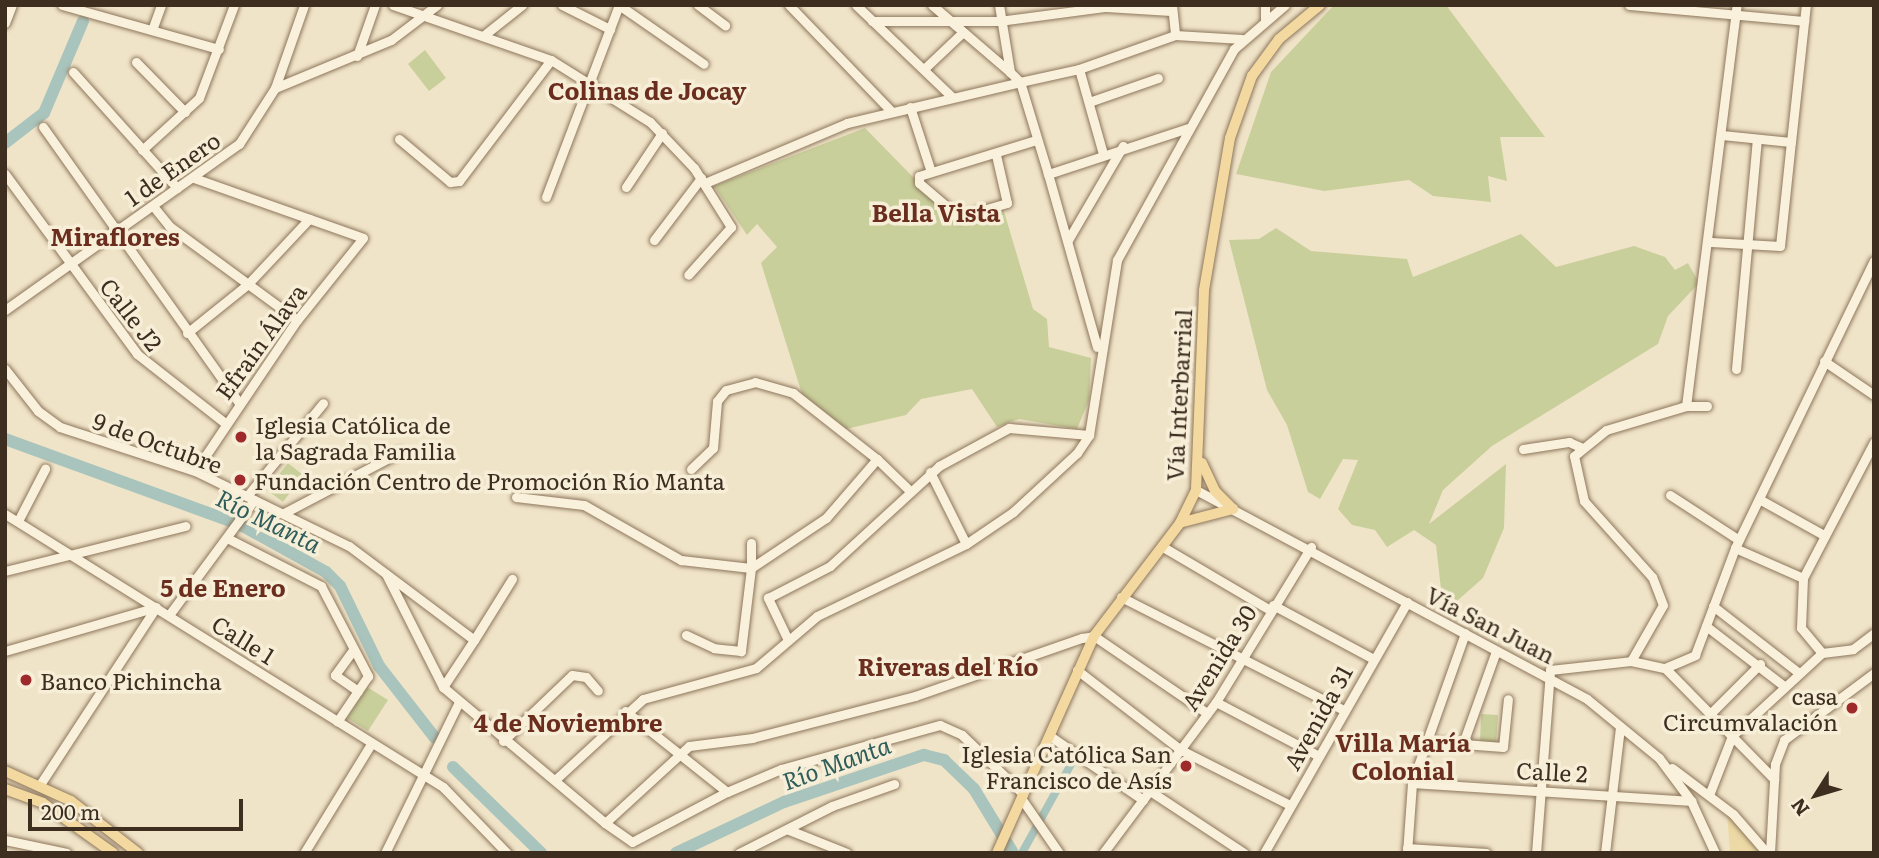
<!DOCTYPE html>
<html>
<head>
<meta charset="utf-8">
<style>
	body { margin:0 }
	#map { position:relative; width:1879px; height:858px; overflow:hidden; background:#f0e4c8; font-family:Literata,serif }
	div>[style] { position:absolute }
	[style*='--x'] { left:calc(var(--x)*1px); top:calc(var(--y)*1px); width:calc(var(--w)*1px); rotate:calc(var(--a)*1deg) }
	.green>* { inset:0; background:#c9cf9b }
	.sand>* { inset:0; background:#ecd9a5 }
	.canal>* { height:8px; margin:-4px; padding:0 4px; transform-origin:4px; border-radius:4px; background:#a9c4bc }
	.river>* { height:12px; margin:-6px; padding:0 6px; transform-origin:6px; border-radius:6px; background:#a9c4bc }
	.roads { filter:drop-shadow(0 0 2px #8d765c) drop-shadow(0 0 2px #8d765c) }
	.minor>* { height:9px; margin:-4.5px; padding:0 4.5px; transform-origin:4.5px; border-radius:4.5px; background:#faf1dc }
	.major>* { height:10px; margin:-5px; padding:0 5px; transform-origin:5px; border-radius:5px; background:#f3d9a0 }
	.dots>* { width:19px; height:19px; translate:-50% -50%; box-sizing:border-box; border:4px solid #f7eed8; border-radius:50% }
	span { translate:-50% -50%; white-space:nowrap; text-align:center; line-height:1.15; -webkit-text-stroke:7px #f7eed8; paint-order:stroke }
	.street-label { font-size:23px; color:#3d2e20 }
	.poi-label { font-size:23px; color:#3d2e20 }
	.left { translate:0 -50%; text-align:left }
	.right { translate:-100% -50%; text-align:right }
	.neighbourhood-label { font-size:24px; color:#6b2e1e; font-weight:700 }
	.water-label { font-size:24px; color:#2f5d5a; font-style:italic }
	.frame { position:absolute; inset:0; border:7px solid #3d2e20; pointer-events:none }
	.north { position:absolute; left:1781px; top:760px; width:70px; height:70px; -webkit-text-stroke:5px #f7eed8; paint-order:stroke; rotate:233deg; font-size:19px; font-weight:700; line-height:28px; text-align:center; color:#3d2e20 }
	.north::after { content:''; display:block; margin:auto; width:24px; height:32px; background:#3d2e20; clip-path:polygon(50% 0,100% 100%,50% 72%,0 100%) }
	.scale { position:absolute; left:28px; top:799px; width:215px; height:32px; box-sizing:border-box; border:4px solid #3d2e20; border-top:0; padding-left:9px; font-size:21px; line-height:24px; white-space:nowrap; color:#3d2e20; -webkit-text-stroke:5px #f7eed8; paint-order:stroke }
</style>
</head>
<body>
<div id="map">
	<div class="green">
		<div style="clip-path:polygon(1334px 5px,1446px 5px,1545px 137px,1500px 137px,1507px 181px,1488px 176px,1491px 202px,1433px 196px,1409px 180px,1324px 191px,1236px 174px,1271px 72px)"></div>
		<div style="clip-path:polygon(425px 50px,446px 78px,429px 91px,408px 64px)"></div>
		<div style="clip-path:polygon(865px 128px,956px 221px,1003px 208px,1033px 309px,1047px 319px,1049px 347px,1091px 358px,1089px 400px,1077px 429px,1019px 419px,997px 427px,972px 389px,921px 399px,906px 415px,846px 429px,802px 394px,761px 263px,777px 247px,757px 224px,747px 235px,714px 186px)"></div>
		<div style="clip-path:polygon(1276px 228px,1311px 251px,1407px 259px,1413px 277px,1521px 234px,1556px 267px,1634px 246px,1665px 257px,1675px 270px,1688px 263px,1699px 283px,1668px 316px,1658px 344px,1492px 446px,1443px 490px,1429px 524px,1506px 464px,1504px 528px,1483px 578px,1457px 601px,1441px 589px,1436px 545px,1414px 530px,1387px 547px,1375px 530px,1352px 525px,1338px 509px,1358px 460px,1343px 459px,1320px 499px,1308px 492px,1287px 425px,1267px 390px,1229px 240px,1259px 239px)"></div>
		<div style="clip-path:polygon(288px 463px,303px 475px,283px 502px,267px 490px)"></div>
		<div style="clip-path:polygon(367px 687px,388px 700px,368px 731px,347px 718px)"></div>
		<div style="clip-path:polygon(1481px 714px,1498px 715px,1496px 744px,1480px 743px)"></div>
	</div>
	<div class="sand">
		<div style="clip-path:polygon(1727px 813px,1763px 853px,1730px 853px)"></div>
	</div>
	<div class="canal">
		<div style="--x:1022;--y:853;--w:112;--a:-61.1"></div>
	</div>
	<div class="river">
		<div style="--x:5;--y:143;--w:49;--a:-37.6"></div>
		<div style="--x:44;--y:113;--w:100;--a:-67"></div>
		<div style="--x:5;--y:439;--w:251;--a:20"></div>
		<div style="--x:241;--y:525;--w:97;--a:28.9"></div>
		<div style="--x:326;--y:572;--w:20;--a:45"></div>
		<div style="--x:340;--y:586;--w:89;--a:64"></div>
		<div style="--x:379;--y:666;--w:91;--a:52.1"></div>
		<div style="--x:453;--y:767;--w:123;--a:44.3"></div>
		<div style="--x:676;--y:853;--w:119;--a:-25.3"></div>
		<div style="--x:784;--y:802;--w:148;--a:-18.6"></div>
		<div style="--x:924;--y:755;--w:21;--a:14"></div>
		<div style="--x:944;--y:760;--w:42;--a:44"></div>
		<div style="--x:974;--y:789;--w:75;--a:58.6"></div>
	</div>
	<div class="roads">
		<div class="minor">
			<div style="--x:62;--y:5;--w:163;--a:15.7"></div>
			<div style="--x:393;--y:5;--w:167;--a:19.2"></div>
			<div style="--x:551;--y:60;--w:117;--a:32.1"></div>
			<div style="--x:650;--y:122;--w:64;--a:46.3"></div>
			<div style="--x:694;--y:168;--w:70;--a:57.9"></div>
			<div style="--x:731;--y:227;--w:64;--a:131.9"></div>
			<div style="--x:562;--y:5;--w:54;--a:26.6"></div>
			<div style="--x:698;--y:5;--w:34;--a:37"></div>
			<div style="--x:789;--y:5;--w:147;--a:46.1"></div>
			<div style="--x:856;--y:5;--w:133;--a:43.8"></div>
			<div style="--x:932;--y:5;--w:103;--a:40.7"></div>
			<div style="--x:1172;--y:5;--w:30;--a:84"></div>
			<div style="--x:1265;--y:5;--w:15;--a:90"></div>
			<div style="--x:1629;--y:5;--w:176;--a:5.2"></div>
			<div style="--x:872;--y:21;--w:127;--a:0"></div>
			<div style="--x:999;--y:21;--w:108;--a:-7.5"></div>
			<div style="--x:1106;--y:7;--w:65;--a:3.5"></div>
			<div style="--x:5;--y:23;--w:19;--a:-69"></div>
			<div style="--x:152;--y:30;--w:27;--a:-70"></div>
			<div style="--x:483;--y:36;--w:50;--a:-38.5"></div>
			<div style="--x:357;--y:56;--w:54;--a:-70.6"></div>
			<div style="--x:136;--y:62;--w:70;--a:45.6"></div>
			<div style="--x:925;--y:68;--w:52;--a:-43.5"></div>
			<div style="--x:1079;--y:69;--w:88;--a:74.2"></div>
			<div style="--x:73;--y:72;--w:156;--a:48.1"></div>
			<div style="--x:275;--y:88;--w:126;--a:-22.5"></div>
			<div style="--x:391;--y:40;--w:58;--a:-37.3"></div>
			<div style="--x:1089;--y:102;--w:73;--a:-19.2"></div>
			<div style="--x:910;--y:107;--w:68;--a:72.1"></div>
			<div style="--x:43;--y:127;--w:339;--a:54.6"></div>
			<div style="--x:1722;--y:135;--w:69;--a:5.8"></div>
			<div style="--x:1791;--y:142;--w:138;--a:-83.8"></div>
			<div style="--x:399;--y:139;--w:67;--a:40.1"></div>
			<div style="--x:450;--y:182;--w:9;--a:-6"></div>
			<div style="--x:459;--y:181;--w:152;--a:-52.8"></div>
			<div style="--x:142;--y:150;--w:77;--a:-42.4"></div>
			<div style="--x:199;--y:98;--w:99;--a:-69.4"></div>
			<div style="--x:996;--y:155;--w:49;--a:77.1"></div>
			<div style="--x:1007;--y:203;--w:50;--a:163.7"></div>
			<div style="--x:959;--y:217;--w:52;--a:-139.6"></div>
			<div style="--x:919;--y:183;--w:7;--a:-90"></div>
			<div style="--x:919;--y:176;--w:122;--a:-17.1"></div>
			<div style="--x:5;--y:174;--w:223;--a:53.7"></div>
			<div style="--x:137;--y:354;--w:112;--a:38.1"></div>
			<div style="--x:1048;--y:174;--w:96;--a:-106.9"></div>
			<div style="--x:1020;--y:82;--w:60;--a:-12.4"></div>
			<div style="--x:1079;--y:69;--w:102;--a:-19.5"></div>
			<div style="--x:1175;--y:35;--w:67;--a:3.4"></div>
			<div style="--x:194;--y:178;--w:179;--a:19.5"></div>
			<div style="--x:363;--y:238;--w:105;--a:128.8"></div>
			<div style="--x:297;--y:320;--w:182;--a:124"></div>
			<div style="--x:705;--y:183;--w:154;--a:-22.9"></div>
			<div style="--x:847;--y:123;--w:178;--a:-13.3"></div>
			<div style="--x:1020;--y:82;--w:14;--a:-135"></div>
			<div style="--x:1010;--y:72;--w:68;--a:-99.3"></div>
			<div style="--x:626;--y:187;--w:65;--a:-56.3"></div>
			<div style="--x:546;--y:197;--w:205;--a:-69.2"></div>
			<div style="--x:619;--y:5;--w:103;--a:34.8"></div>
			<div style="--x:153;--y:206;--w:26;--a:51"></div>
			<div style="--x:169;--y:226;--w:159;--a:36.3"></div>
			<div style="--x:654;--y:240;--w:78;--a:-52.8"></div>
			<div style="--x:1068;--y:240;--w:109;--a:-59.7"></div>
			<div style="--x:1711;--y:242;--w:69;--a:3.3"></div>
			<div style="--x:1780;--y:246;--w:105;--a:-84"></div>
			<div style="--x:5;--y:310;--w:287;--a:-35.4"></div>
			<div style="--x:239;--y:144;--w:67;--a:-57.3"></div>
			<div style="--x:275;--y:88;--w:88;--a:-70.7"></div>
			<div style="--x:187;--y:333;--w:77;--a:-38.7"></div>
			<div style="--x:247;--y:285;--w:91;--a:-46.8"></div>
			<div style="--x:1097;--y:347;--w:180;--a:-105.8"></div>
			<div style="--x:1048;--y:174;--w:147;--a:-18.2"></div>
			<div style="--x:1824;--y:361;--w:60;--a:34.2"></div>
			<div style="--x:5;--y:369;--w:53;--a:51.8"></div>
			<div style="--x:38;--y:411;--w:27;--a:36"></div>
			<div style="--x:60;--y:427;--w:142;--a:18.1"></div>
			<div style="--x:195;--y:471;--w:171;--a:26"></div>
			<div style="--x:349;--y:546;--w:156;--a:36.9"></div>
			<div style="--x:474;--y:640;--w:56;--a:123.4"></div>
			<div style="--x:1736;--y:369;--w:231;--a:-84.8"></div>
			<div style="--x:1707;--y:406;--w:21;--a:180"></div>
			<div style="--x:1686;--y:406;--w:404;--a:-82.8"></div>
			<div style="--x:1523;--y:449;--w:47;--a:-8.7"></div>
			<div style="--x:1569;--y:442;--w:12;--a:24"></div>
			<div style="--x:691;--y:469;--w:30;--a:-44"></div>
			<div style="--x:713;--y:448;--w:47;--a:-85.1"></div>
			<div style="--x:717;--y:401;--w:14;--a:-51"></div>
			<div style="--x:726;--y:390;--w:30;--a:-15"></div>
			<div style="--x:755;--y:382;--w:40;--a:16"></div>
			<div style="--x:793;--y:393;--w:107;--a:38.2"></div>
			<div style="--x:930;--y:472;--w:80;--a:63.4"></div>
			<div style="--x:1196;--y:490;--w:443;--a:28.1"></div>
			<div style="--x:1587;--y:699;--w:93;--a:39.3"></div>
			<div style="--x:1659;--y:758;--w:54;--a:53.3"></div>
			<div style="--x:1691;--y:801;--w:57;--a:65.2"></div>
			<div style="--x:1670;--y:495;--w:82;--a:33.1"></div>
			<div style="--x:247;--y:496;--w:120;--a:-50.7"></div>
			<div style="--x:516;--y:497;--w:68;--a:6.7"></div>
			<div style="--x:584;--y:505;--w:112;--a:29.6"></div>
			<div style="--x:681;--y:560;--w:70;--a:6.5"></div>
			<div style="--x:751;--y:568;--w:84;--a:96.9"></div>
			<div style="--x:741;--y:651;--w:27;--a:-174"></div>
			<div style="--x:714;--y:648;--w:31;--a:-155"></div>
			<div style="--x:1759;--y:499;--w:72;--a:29.1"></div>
			<div style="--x:284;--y:513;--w:131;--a:-27.7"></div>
			<div style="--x:5;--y:514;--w:516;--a:31.93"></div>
			<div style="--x:443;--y:787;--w:92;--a:45.9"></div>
			<div style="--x:18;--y:521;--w:59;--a:-62.6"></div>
			<div style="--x:227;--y:538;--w:106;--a:27.1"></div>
			<div style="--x:321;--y:586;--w:102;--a:62.4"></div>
			<div style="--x:368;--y:676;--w:55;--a:124"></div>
			<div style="--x:751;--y:543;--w:25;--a:90"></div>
			<div style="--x:751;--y:568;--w:90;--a:-33.7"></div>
			<div style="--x:826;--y:518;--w:78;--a:-49.2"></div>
			<div style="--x:877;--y:459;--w:46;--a:44.1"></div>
			<div style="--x:1163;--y:547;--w:124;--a:30.5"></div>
			<div style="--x:1735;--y:548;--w:74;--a:23.8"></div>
			<div style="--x:5;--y:571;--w:186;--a:-14"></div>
			<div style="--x:386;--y:574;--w:127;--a:63.2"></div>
			<div style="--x:443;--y:687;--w:212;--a:40"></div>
			<div style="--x:605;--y:823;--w:114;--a:-42.5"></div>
			<div style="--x:689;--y:746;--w:64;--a:-7.2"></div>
			<div style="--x:752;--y:738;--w:168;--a:-14.4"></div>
			<div style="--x:915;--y:696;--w:177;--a:-19.2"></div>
			<div style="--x:1082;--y:638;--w:12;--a:-9"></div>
			<div style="--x:1094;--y:636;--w:137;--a:34.3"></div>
			<div style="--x:1121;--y:597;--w:248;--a:26.9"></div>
			<div style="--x:1273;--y:605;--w:112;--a:28.2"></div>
			<div style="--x:1713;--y:606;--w:109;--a:37.9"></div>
			<div style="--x:169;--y:615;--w:143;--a:-53.5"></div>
			<div style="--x:1706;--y:626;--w:98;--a:37.6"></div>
			<div style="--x:474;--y:640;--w:72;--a:-58.1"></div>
			<div style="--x:788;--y:640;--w:47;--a:-115.5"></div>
			<div style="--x:768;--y:598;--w:70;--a:-27.3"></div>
			<div style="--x:830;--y:566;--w:148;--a:-42.5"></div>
			<div style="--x:939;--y:466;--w:80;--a:-28.5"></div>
			<div style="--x:1009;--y:428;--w:80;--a:5"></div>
			<div style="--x:353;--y:650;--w:31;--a:126"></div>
			<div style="--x:335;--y:675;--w:28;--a:35"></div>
			<div style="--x:5;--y:651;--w:157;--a:-16.2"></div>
			<div style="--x:1822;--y:653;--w:33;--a:-130"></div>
			<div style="--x:1801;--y:628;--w:50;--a:-87.7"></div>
			<div style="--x:1803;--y:578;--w:153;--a:-62.4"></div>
			<div style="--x:1631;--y:661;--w:35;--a:12"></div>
			<div style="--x:1665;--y:668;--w:33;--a:-23"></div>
			<div style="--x:1695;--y:655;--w:114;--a:-69.5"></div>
			<div style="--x:1735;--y:548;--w:319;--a:-64.2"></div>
			<div style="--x:1665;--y:668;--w:156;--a:45.5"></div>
			<div style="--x:1077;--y:670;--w:131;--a:37.6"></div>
			<div style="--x:1181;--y:750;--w:122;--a:26.8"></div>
			<div style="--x:1216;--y:702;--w:114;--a:27.7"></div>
			<div style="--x:1712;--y:712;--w:68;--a:-45"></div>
			<div style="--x:1050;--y:736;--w:113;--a:34.5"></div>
			<div style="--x:503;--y:741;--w:95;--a:-43.7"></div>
			<div style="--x:572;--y:675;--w:14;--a:8"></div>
			<div style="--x:586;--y:677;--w:18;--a:49"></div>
			<div style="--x:1437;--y:742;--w:66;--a:4.3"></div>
			<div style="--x:1503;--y:747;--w:48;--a:-84.1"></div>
			<div style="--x:1462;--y:746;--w:101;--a:-70.3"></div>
			<div style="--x:1672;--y:768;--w:76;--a:37"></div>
			<div style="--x:1733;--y:814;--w:52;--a:48.9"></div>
			<div style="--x:556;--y:779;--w:118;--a:-42.6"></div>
			<div style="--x:643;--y:699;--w:117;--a:-15.3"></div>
			<div style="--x:756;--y:668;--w:80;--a:-40.4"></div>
			<div style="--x:817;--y:616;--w:165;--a:-25.8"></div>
			<div style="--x:966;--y:544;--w:57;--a:-34.2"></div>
			<div style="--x:1013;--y:512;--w:87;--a:-42.7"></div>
			<div style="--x:1077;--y:453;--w:22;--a:-56"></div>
			<div style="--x:1089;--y:435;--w:177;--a:-80.9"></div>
			<div style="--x:1117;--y:260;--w:241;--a:-61"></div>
			<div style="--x:1234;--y:49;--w:67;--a:-40.8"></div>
			<div style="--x:41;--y:783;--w:210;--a:-56.8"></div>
			<div style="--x:1412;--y:783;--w:280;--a:3.7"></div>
			<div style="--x:1150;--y:791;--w:113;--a:33.4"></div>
			<div style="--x:727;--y:792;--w:59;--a:-23.1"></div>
			<div style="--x:781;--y:769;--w:165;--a:-15.5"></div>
			<div style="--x:940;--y:725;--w:24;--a:24"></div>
			<div style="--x:962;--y:735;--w:85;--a:44"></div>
			<div style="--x:1709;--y:795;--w:63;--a:-68.7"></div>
			<div style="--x:1732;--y:736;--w:122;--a:-42.7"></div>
			<div style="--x:1822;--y:653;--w:31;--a:-7"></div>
			<div style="--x:1853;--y:649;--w:26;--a:-37"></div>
			<div style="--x:1021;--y:798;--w:67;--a:55.4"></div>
			<div style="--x:605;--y:823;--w:33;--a:35"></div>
			<div style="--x:632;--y:842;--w:107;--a:-27.8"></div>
			<div style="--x:727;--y:792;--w:130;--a:-141.5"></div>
			<div style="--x:789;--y:830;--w:62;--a:21.6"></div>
			<div style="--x:5;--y:840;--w:63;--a:11.8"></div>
			<div style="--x:1407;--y:848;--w:79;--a:3.6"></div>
			<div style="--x:304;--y:853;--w:128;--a:-58.4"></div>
			<div style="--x:385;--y:853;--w:168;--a:-63.9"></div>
			<div style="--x:739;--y:853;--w:104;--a:-26.8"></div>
			<div style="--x:832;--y:806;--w:66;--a:-19.5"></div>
			<div style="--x:1103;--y:853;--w:189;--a:-53.2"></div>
			<div style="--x:1216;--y:702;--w:182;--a:-58.5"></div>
			<div style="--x:1264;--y:853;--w:289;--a:-60.3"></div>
			<div style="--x:1407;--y:853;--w:70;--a:-85.9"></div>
			<div style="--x:1412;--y:783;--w:159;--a:-70.5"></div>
			<div style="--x:1536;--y:853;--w:184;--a:-85.6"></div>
			<div style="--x:1550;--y:670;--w:81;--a:-6.3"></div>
			<div style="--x:1631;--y:661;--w:64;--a:-60.3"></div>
			<div style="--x:1663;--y:605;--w:30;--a:-111"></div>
			<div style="--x:1652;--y:577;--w:102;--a:-131.8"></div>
			<div style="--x:1584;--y:501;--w:46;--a:-102.5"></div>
			<div style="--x:1574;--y:456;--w:41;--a:-39.1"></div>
			<div style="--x:1606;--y:430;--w:84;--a:-16.7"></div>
			<div style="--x:1605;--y:853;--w:127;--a:-83.2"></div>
			<div style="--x:1770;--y:853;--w:89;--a:-86.8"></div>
			<div style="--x:1775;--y:764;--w:26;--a:-69"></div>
			<div style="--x:1784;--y:740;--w:112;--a:-36.7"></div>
		</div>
		<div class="major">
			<div style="--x:1202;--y:463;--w:31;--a:65"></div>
			<div style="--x:1215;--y:491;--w:25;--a:45"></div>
			<div style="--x:1183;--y:522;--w:52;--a:-14.6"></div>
			<div style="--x:5;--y:771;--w:72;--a:24.4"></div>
			<div style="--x:71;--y:801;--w:85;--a:37.8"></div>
			<div style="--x:5;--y:789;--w:40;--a:20.2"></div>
			<div style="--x:43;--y:803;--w:86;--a:35.5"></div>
			<div style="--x:997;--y:853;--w:238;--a:-65.9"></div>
			<div style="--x:1094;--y:636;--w:142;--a:-52.7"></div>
			<div style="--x:1180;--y:523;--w:37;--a:-64"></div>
			<div style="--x:1196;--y:490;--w:200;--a:-87.7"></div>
			<div style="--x:1204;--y:290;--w:154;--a:-80.3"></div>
			<div style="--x:1230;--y:138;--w:66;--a:-70.5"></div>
			<div style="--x:1252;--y:76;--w:46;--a:-53.9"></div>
			<div style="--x:1279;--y:39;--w:53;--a:-39.7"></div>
		</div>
	</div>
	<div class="dots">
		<div style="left:241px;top:437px;background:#9e2a2b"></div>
		<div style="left:240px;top:480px;background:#9e2a2b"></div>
		<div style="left:26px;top:680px;background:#9e2a2b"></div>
		<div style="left:1852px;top:708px;background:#9e2a2b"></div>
		<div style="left:1186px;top:766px;background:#9e2a2b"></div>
	</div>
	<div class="street-label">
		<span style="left:172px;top:168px;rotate:-35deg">1 de Enero</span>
		<span style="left:132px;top:314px;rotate:52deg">Calle J2</span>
		<span style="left:260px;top:341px;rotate:-54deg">Efraín Álava</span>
		<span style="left:1178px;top:395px;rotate:-87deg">Vía Interbarrial</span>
		<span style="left:158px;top:442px;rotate:20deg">9 de Octubre</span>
		<span style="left:1491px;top:624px;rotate:27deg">Vía San Juan</span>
		<span style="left:244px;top:639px;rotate:32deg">Calle 1</span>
		<span style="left:1218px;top:657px;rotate:-58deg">Avenida 30</span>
		<span style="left:1317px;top:717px;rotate:-61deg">Avenida 31</span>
		<span style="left:1552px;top:771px;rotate:3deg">Calle 2</span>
	</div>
	<div class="poi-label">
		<span class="left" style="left:255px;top:437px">Iglesia Católica de<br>la Sagrada Familia</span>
		<span class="left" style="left:254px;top:480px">Fundación Centro de Promoción Río Manta</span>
		<span class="left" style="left:40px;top:680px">Banco Pichincha</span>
		<span class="right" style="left:1838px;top:708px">casa<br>Circumvalación</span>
		<span class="right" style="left:1172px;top:766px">Iglesia Católica San<br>Francisco de Asís</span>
	</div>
	<div class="neighbourhood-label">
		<span style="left:647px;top:90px">Colinas de Jocay</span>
		<span style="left:936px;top:212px">Bella Vista</span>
		<span style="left:115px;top:236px">Miraflores</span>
		<span style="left:223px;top:587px">5 de Enero</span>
		<span style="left:948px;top:666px">Riveras del Río</span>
		<span style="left:568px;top:722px">4 de Noviembre</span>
		<span style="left:1403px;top:756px">Villa María<br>Colonial</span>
	</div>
	<div class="water-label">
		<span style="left:269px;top:520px;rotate:26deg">Río Manta</span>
		<span style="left:836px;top:762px;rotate:-20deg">Río Manta</span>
	</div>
	<div class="frame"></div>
	<div class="north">N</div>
	<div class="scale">200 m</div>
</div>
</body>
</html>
